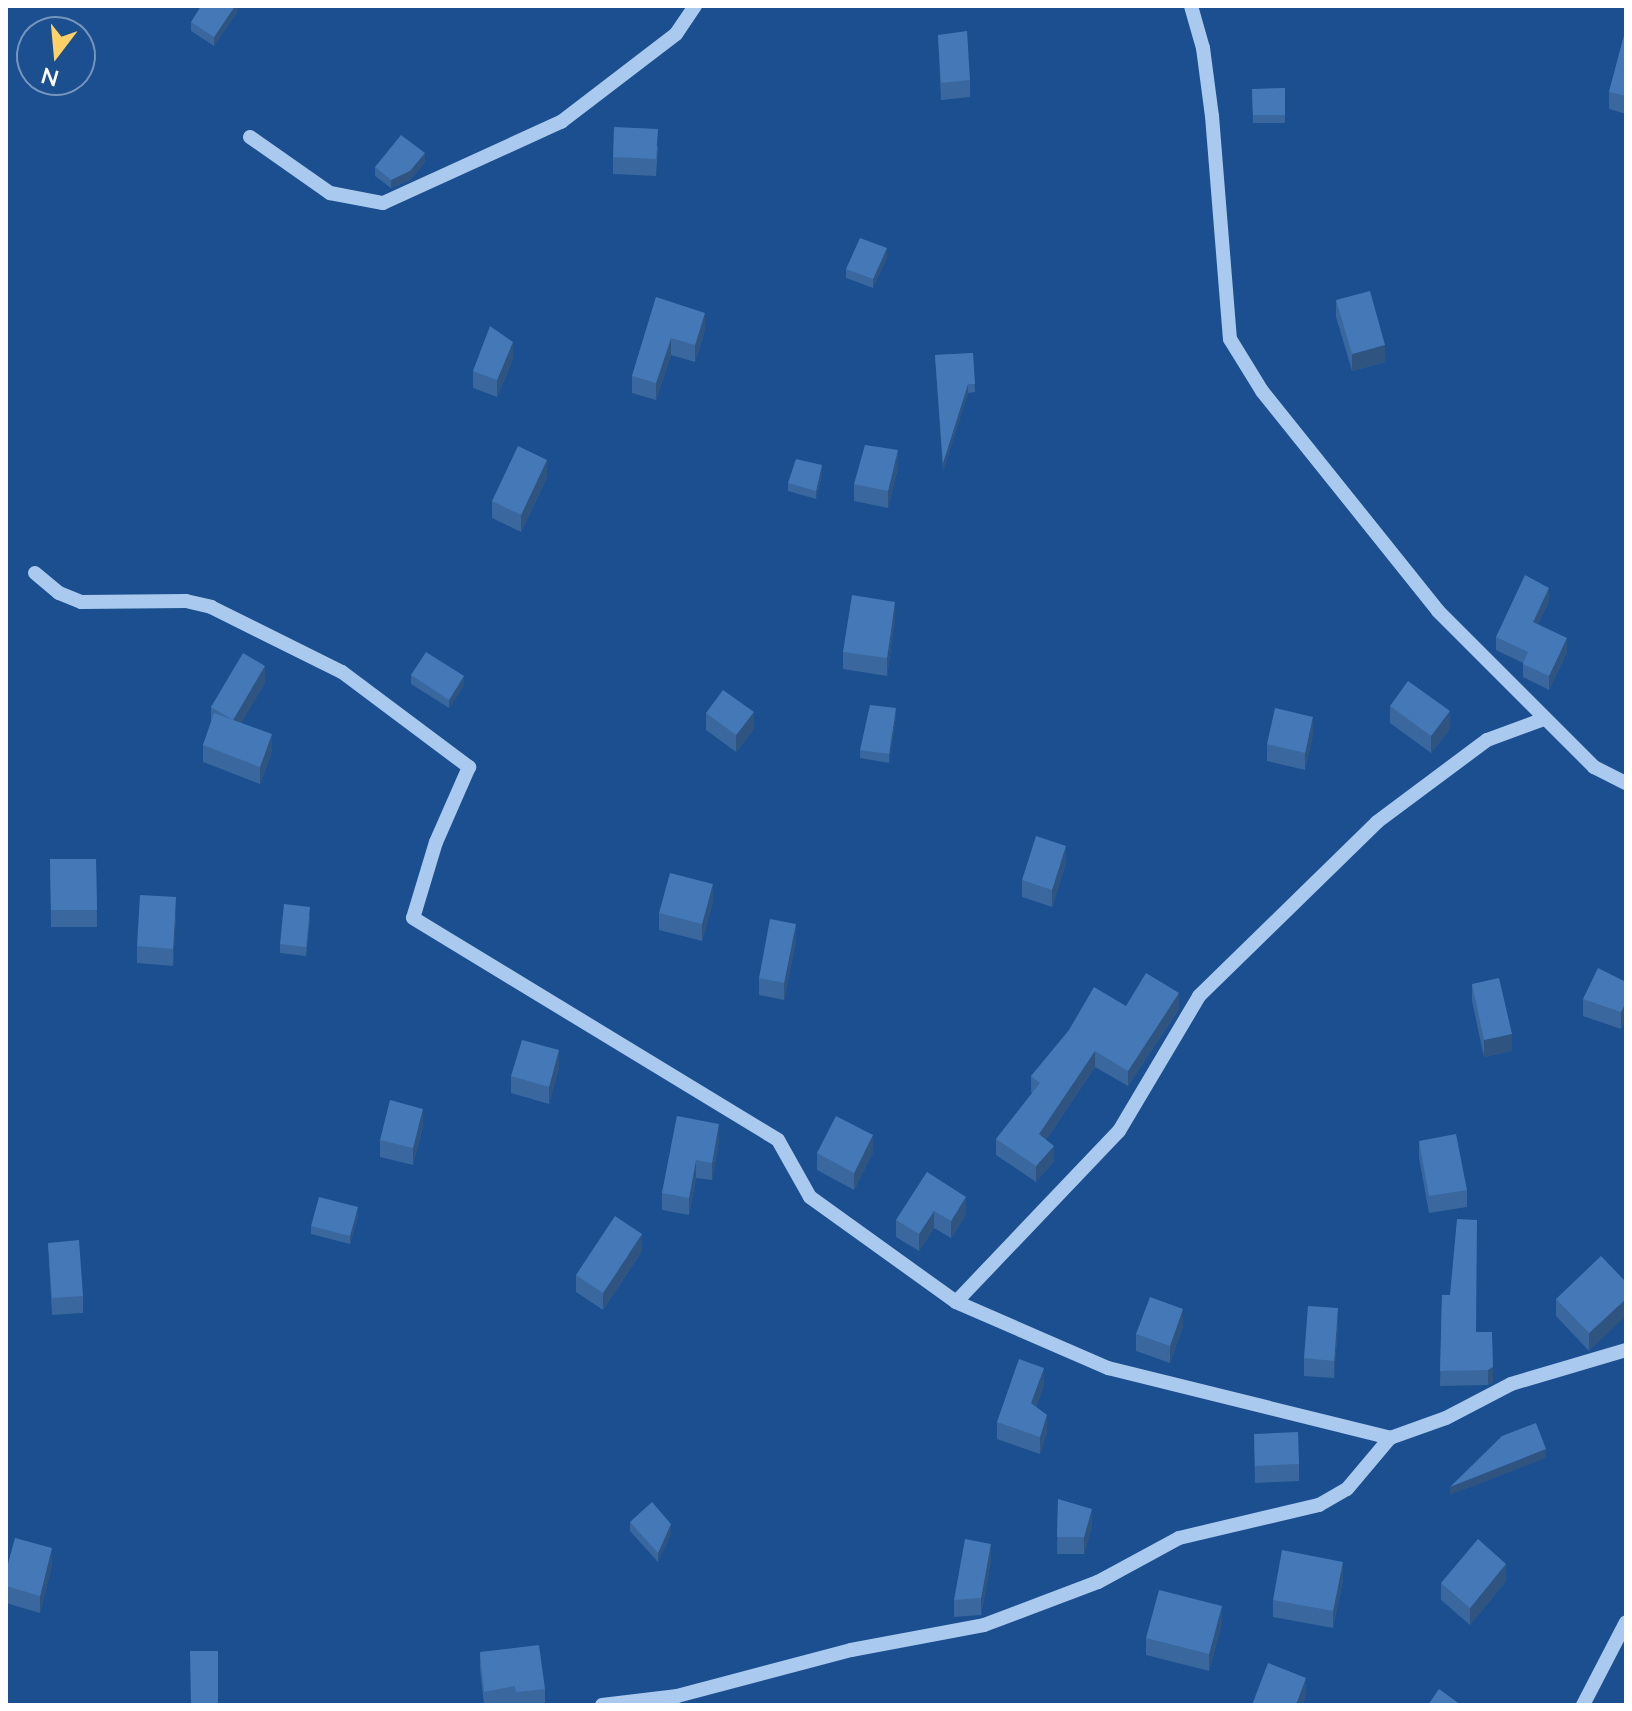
<!DOCTYPE html>
<html>
<head>
<meta charset="utf-8">
<style>
	body { margin:0 }
	#map { position:relative; width:1632px; height:1711px; overflow:hidden; background:#1b4f8f; font-family:Lato,sans-serif }
	div>[style] { position:absolute }
	[style*='--x'] { left:calc(var(--x)*1px); top:calc(var(--y)*1px); width:calc(var(--w)*1px); rotate:calc(var(--a)*1deg) }
	.minor>* { height:14px; margin:-7px; padding:0 7px; transform-origin:7px; border-radius:7px; background:#a9c9ee }
	.wall>* { inset:0; background:#3a679d }
	.shaded-wall>* { inset:0; background:#305480 }
	.building>* { inset:0; background:#4478b7 }
	span { translate:-50% -50%; white-space:nowrap; text-align:center; line-height:1.15; -webkit-text-stroke:6px #1b4f8f; paint-order:stroke }
	.frame { position:absolute; inset:0; border:8px solid #fff; pointer-events:none }
	.north { position:absolute; left:16px; top:16px; width:80px; height:80px; box-sizing:border-box; background:#1b4f8f; border:2px solid #7695bc; border-radius:50%; rotate:196deg; font-size:22px; font-weight:700; line-height:32px; text-align:center; color:#fff }
	.north::after { content:''; display:block; margin:auto; width:28px; height:36px; background:#ffd166; clip-path:polygon(50% 0,100% 100%,50% 72%,0 100%) }
</style>
</head>
<body>
<div id="map">
	<div class="minor">
		<div style="--x:1191;--y:6;--w:44;--a:74.1"></div>
		<div style="--x:1203;--y:48;--w:69;--a:82.5"></div>
		<div style="--x:1212;--y:116;--w:224;--a:85.4"></div>
		<div style="--x:1230;--y:339;--w:61;--a:58.4"></div>
		<div style="--x:1262;--y:391;--w:282;--a:51.3"></div>
		<div style="--x:1438;--y:611;--w:221;--a:45"></div>
		<div style="--x:1594;--y:767;--w:36;--a:27"></div>
		<div style="--x:250;--y:137;--w:98;--a:35"></div>
		<div style="--x:330;--y:193;--w:54;--a:10.7"></div>
		<div style="--x:383;--y:203;--w:196;--a:-24.5"></div>
		<div style="--x:561;--y:122;--w:145;--a:-37.4"></div>
		<div style="--x:676;--y:34;--w:34;--a:-56"></div>
		<div style="--x:35;--y:573;--w:31;--a:40"></div>
		<div style="--x:59;--y:593;--w:24;--a:22"></div>
		<div style="--x:81;--y:602;--w:105;--a:-0.5"></div>
		<div style="--x:186;--y:601;--w:26;--a:13"></div>
		<div style="--x:211;--y:607;--w:146;--a:26.4"></div>
		<div style="--x:342;--y:672;--w:159;--a:36.8"></div>
		<div style="--x:469;--y:767;--w:82;--a:113.7"></div>
		<div style="--x:436;--y:842;--w:79;--a:106.8"></div>
		<div style="--x:413;--y:918;--w:427;--a:31.3"></div>
		<div style="--x:778;--y:1140;--w:65;--a:60.7"></div>
		<div style="--x:810;--y:1197;--w:180;--a:35.7"></div>
		<div style="--x:956;--y:1302;--w:166;--a:23.5"></div>
		<div style="--x:1108;--y:1368;--w:291;--a:13.9"></div>
		<div style="--x:956;--y:1302;--w:236;--a:-46.4"></div>
		<div style="--x:1119;--y:1131;--w:157;--a:-59.3"></div>
		<div style="--x:1199;--y:996;--w:249;--a:-44.3"></div>
		<div style="--x:1377;--y:822;--w:137;--a:-36.7"></div>
		<div style="--x:1487;--y:740;--w:61;--a:-20.2"></div>
		<div style="--x:602;--y:1705;--w:76;--a:-6.8"></div>
		<div style="--x:677;--y:1696;--w:180;--a:-14.8"></div>
		<div style="--x:851;--y:1650;--w:135;--a:-10.6"></div>
		<div style="--x:984;--y:1625;--w:122;--a:-20.7"></div>
		<div style="--x:1098;--y:1582;--w:92;--a:-28.5"></div>
		<div style="--x:1179;--y:1538;--w:144;--a:-13.3"></div>
		<div style="--x:1319;--y:1505;--w:32;--a:-30"></div>
		<div style="--x:1347;--y:1489;--w:67;--a:-49.9"></div>
		<div style="--x:1390;--y:1438;--w:59;--a:-19.7"></div>
		<div style="--x:1446;--y:1418;--w:73;--a:-27.6"></div>
		<div style="--x:1511;--y:1384;--w:120;--a:-16.5"></div>
		<div style="--x:1583;--y:1705;--w:93;--a:-62.6"></div>
	</div>
	<div class="wall">
		<div style="clip-path:polygon(237px 6px,237px 12px,214px 46px,191px 31px,191px 22px)"></div>
		<div style="clip-path:polygon(1626px 28px,1626px 114px,1609px 109px,1609px 92px)"></div>
		<div style="clip-path:polygon(938px 35px,970px 80px,970px 97px,941px 100px)"></div>
		<div style="clip-path:polygon(1285px 88px,1285px 123px,1253px 123px,1252px 89px)"></div>
		<div style="clip-path:polygon(658px 146px,656px 176px,613px 174px,613px 157px)"></div>
		<div style="clip-path:polygon(425px 162px,410px 180px,391px 188px,375px 176px,375px 167px)"></div>
		<div style="clip-path:polygon(887px 257px,873px 288px,846px 278px,846px 269px)"></div>
		<div style="clip-path:polygon(656px 297px,705px 330px,695px 362px,671px 355px,656px 400px,632px 393px,632px 376px)"></div>
		<div style="clip-path:polygon(1336px 300px,1385px 362px,1352px 371px,1336px 317px)"></div>
		<div style="clip-path:polygon(973px 353px,975px 392px,968px 393px,943px 471px,935px 355px)"></div>
		<div style="clip-path:polygon(513px 359px,497px 397px,473px 388px,473px 371px)"></div>
		<div style="clip-path:polygon(898px 467px,888px 508px,854px 501px,854px 484px)"></div>
		<div style="clip-path:polygon(822px 474px,816px 499px,788px 491px,788px 483px)"></div>
		<div style="clip-path:polygon(547px 477px,521px 532px,492px 518px,492px 501px)"></div>
		<div style="clip-path:polygon(1549px 601px,1538px 624px,1567px 652px,1549px 690px,1523px 677px,1523px 663px,1496px 650px,1496px 637px)"></div>
		<div style="clip-path:polygon(895px 619px,887px 676px,843px 669px,843px 652px)"></div>
		<div style="clip-path:polygon(411px 675px,464px 685px,449px 708px,411px 684px)"></div>
		<div style="clip-path:polygon(265px 683px,241px 723px,272px 751px,260px 784px,203px 762px,203px 745px,211px 723px,211px 707px)"></div>
		<div style="clip-path:polygon(1390px 706px,1450px 729px,1431px 753px,1390px 723px)"></div>
		<div style="clip-path:polygon(706px 713px,754px 729px,736px 752px,706px 730px)"></div>
		<div style="clip-path:polygon(896px 716px,889px 763px,860px 758px,860px 750px)"></div>
		<div style="clip-path:polygon(1313px 734px,1305px 770px,1267px 761px,1267px 744px)"></div>
		<div style="clip-path:polygon(50px 859px,96px 859px,97px 927px,51px 927px)"></div>
		<div style="clip-path:polygon(1066px 863px,1052px 907px,1022px 897px,1022px 880px)"></div>
		<div style="clip-path:polygon(713px 901px,702px 941px,659px 930px,659px 913px)"></div>
		<div style="clip-path:polygon(176px 914px,173px 966px,137px 963px,137px 946px)"></div>
		<div style="clip-path:polygon(310px 916px,306px 956px,280px 953px,280px 944px)"></div>
		<div style="clip-path:polygon(796px 941px,784px 1000px,759px 995px,759px 978px)"></div>
		<div style="clip-path:polygon(1626px 982px,1626px 1019px,1621px 1029px,1583px 1016px,1583px 999px)"></div>
		<div style="clip-path:polygon(1472px 984px,1512px 1051px,1484px 1057px,1472px 1001px)"></div>
		<div style="clip-path:polygon(1126px 1006px,1179px 1009px,1128px 1086px,1095px 1067px,1046px 1140px,1054px 1161px,1036px 1182px,996px 1155px,996px 1139px,1032px 1093px,1031px 1092px,1031px 1076px)"></div>
		<div style="clip-path:polygon(559px 1068px,549px 1104px,511px 1093px,511px 1076px)"></div>
		<div style="clip-path:polygon(677px 1116px,719px 1141px,712px 1180px,696px 1178px,689px 1215px,662px 1210px,662px 1193px)"></div>
		<div style="clip-path:polygon(423px 1126px,413px 1165px,380px 1157px,380px 1140px)"></div>
		<div style="clip-path:polygon(1419px 1141px,1467px 1190px,1467px 1207px,1429px 1213px,1419px 1158px)"></div>
		<div style="clip-path:polygon(873px 1152px,854px 1190px,817px 1170px,817px 1153px)"></div>
		<div style="clip-path:polygon(927px 1172px,966px 1215px,951px 1238px,934px 1228px,919px 1251px,896px 1237px,896px 1220px)"></div>
		<div style="clip-path:polygon(358px 1216px,350px 1244px,311px 1234px,311px 1226px)"></div>
		<div style="clip-path:polygon(48px 1243px,83px 1296px,83px 1313px,52px 1315px)"></div>
		<div style="clip-path:polygon(642px 1251px,603px 1310px,576px 1292px,576px 1275px)"></div>
		<div style="clip-path:polygon(1626px 1282px,1589px 1351px,1556px 1316px,1556px 1299px)"></div>
		<div style="clip-path:polygon(1442px 1295px,1477px 1332px,1493px 1382px,1488px 1385px,1440px 1386px)"></div>
		<div style="clip-path:polygon(1338px 1325px,1334px 1378px,1304px 1376px,1304px 1358px)"></div>
		<div style="clip-path:polygon(1183px 1326px,1170px 1363px,1136px 1351px,1136px 1334px)"></div>
		<div style="clip-path:polygon(1044px 1385px,1036px 1407px,1047px 1432px,1040px 1454px,997px 1439px,997px 1422px)"></div>
		<div style="clip-path:polygon(1254px 1434px,1299px 1464px,1299px 1481px,1255px 1483px)"></div>
		<div style="clip-path:polygon(1058px 1499px,1092px 1526px,1084px 1554px,1057px 1554px)"></div>
		<div style="clip-path:polygon(630px 1522px,671px 1533px,658px 1562px,630px 1531px)"></div>
		<div style="clip-path:polygon(991px 1561px,981px 1615px,954px 1617px,954px 1600px)"></div>
		<div style="clip-path:polygon(52px 1565px,40px 1613px,6px 1603px,6px 1586px)"></div>
		<div style="clip-path:polygon(1343px 1579px,1333px 1628px,1273px 1617px,1273px 1600px)"></div>
		<div style="clip-path:polygon(1506px 1581px,1470px 1625px,1441px 1600px,1441px 1583px)"></div>
		<div style="clip-path:polygon(1222px 1623px,1209px 1671px,1146px 1655px,1146px 1638px)"></div>
		<div style="clip-path:polygon(480px 1652px,545px 1689px,545px 1705px,515px 1705px,515px 1703px,505px 1705px,484px 1705px,480px 1669px)"></div>
	</div>
	<div class="shaded-wall">
		<div style="clip-path:polygon(235px 6px,237px 6px,237px 12px,214px 46px,214px 37px)"></div>
		<div style="clip-path:polygon(425px 153px,425px 162px,410px 180px,391px 188px,391px 180px)"></div>
		<div style="clip-path:polygon(887px 248px,887px 257px,873px 288px,873px 279px)"></div>
		<div style="clip-path:polygon(705px 313px,705px 330px,695px 362px,695px 345px)"></div>
		<div style="clip-path:polygon(671px 338px,671px 355px,656px 400px,656px 383px)"></div>
		<div style="clip-path:polygon(513px 342px,513px 359px,497px 397px,497px 380px)"></div>
		<div style="clip-path:polygon(1385px 345px,1385px 362px,1352px 371px,1352px 354px)"></div>
		<div style="clip-path:polygon(968px 384px,968px 393px,943px 471px,943px 463px)"></div>
		<div style="clip-path:polygon(898px 450px,898px 467px,888px 508px,888px 491px)"></div>
		<div style="clip-path:polygon(547px 460px,547px 477px,521px 532px,521px 515px)"></div>
		<div style="clip-path:polygon(822px 465px,822px 474px,816px 499px,816px 491px)"></div>
		<div style="clip-path:polygon(1549px 588px,1549px 601px,1533px 635px,1533px 622px)"></div>
		<div style="clip-path:polygon(895px 602px,895px 619px,887px 676px,887px 658px)"></div>
		<div style="clip-path:polygon(1567px 638px,1567px 652px,1549px 690px,1549px 676px)"></div>
		<div style="clip-path:polygon(265px 666px,265px 683px,233px 737px,233px 720px)"></div>
		<div style="clip-path:polygon(464px 676px,464px 685px,449px 708px,449px 700px)"></div>
		<div style="clip-path:polygon(896px 708px,896px 716px,889px 763px,889px 754px)"></div>
		<div style="clip-path:polygon(1450px 711px,1450px 729px,1431px 753px,1431px 736px)"></div>
		<div style="clip-path:polygon(754px 712px,754px 729px,736px 752px,736px 735px)"></div>
		<div style="clip-path:polygon(1313px 717px,1313px 734px,1305px 770px,1305px 753px)"></div>
		<div style="clip-path:polygon(272px 734px,272px 751px,260px 784px,260px 767px)"></div>
		<div style="clip-path:polygon(1066px 846px,1066px 863px,1052px 907px,1052px 890px)"></div>
		<div style="clip-path:polygon(713px 884px,713px 901px,702px 941px,702px 924px)"></div>
		<div style="clip-path:polygon(176px 897px,176px 914px,173px 966px,173px 949px)"></div>
		<div style="clip-path:polygon(796px 924px,796px 941px,784px 1000px,784px 983px)"></div>
		<div style="clip-path:polygon(1179px 993px,1179px 1009px,1128px 1086px,1128px 1071px)"></div>
		<div style="clip-path:polygon(1626px 1002px,1626px 1019px,1621px 1029px,1621px 1012px)"></div>
		<div style="clip-path:polygon(1512px 1034px,1512px 1051px,1484px 1057px,1484px 1040px)"></div>
		<div style="clip-path:polygon(559px 1050px,559px 1068px,549px 1104px,549px 1087px)"></div>
		<div style="clip-path:polygon(1095px 1051px,1095px 1067px,1039px 1150px,1039px 1134px)"></div>
		<div style="clip-path:polygon(423px 1109px,423px 1126px,413px 1165px,413px 1148px)"></div>
		<div style="clip-path:polygon(719px 1124px,719px 1141px,712px 1180px,712px 1163px)"></div>
		<div style="clip-path:polygon(873px 1135px,873px 1152px,854px 1190px,854px 1173px)"></div>
		<div style="clip-path:polygon(1054px 1146px,1054px 1161px,1036px 1182px,1036px 1166px)"></div>
		<div style="clip-path:polygon(696px 1160px,696px 1178px,689px 1215px,689px 1198px)"></div>
		<div style="clip-path:polygon(966px 1197px,966px 1215px,951px 1238px,951px 1221px)"></div>
		<div style="clip-path:polygon(358px 1207px,358px 1216px,350px 1244px,350px 1236px)"></div>
		<div style="clip-path:polygon(934px 1211px,934px 1228px,919px 1251px,919px 1234px)"></div>
		<div style="clip-path:polygon(642px 1234px,642px 1251px,603px 1310px,603px 1293px)"></div>
		<div style="clip-path:polygon(1626px 1299px,1626px 1316px,1589px 1351px,1589px 1333px)"></div>
		<div style="clip-path:polygon(1338px 1308px,1338px 1325px,1334px 1378px,1334px 1361px)"></div>
		<div style="clip-path:polygon(1183px 1309px,1183px 1326px,1170px 1363px,1170px 1346px)"></div>
		<div style="clip-path:polygon(1493px 1367px,1493px 1382px,1488px 1385px,1488px 1370px)"></div>
		<div style="clip-path:polygon(1044px 1368px,1044px 1385px,1031px 1420px,1031px 1403px)"></div>
		<div style="clip-path:polygon(1047px 1415px,1047px 1432px,1040px 1454px,1040px 1437px)"></div>
		<div style="clip-path:polygon(1546px 1449px,1546px 1458px,1450px 1495px,1450px 1487px)"></div>
		<div style="clip-path:polygon(1092px 1509px,1092px 1526px,1084px 1554px,1084px 1537px)"></div>
		<div style="clip-path:polygon(671px 1524px,671px 1533px,658px 1562px,658px 1553px)"></div>
		<div style="clip-path:polygon(991px 1544px,991px 1561px,981px 1615px,981px 1598px)"></div>
		<div style="clip-path:polygon(52px 1548px,52px 1565px,40px 1613px,40px 1596px)"></div>
		<div style="clip-path:polygon(1343px 1562px,1343px 1579px,1333px 1628px,1333px 1611px)"></div>
		<div style="clip-path:polygon(1506px 1564px,1506px 1581px,1470px 1625px,1470px 1608px)"></div>
		<div style="clip-path:polygon(1222px 1606px,1222px 1623px,1209px 1671px,1209px 1654px)"></div>
		<div style="clip-path:polygon(1306px 1678px,1306px 1695px,1303px 1705px,1296px 1705px)"></div>
	</div>
	<div class="building">
		<div style="clip-path:polygon(201px 6px,235px 6px,214px 37px,191px 22px)"></div>
		<div style="clip-path:polygon(1626px 28px,1626px 96px,1609px 92px)"></div>
		<div style="clip-path:polygon(967px 31px,970px 80px,941px 83px,938px 35px)"></div>
		<div style="clip-path:polygon(1285px 88px,1285px 115px,1253px 115px,1252px 89px)"></div>
		<div style="clip-path:polygon(614px 127px,658px 129px,656px 159px,613px 157px)"></div>
		<div style="clip-path:polygon(401px 135px,425px 153px,410px 171px,391px 180px,375px 167px)"></div>
		<div style="clip-path:polygon(860px 238px,887px 248px,873px 279px,846px 269px)"></div>
		<div style="clip-path:polygon(1370px 291px,1385px 345px,1352px 354px,1336px 300px)"></div>
		<div style="clip-path:polygon(656px 297px,705px 313px,695px 345px,671px 338px,656px 383px,632px 376px)"></div>
		<div style="clip-path:polygon(490px 326px,513px 342px,497px 380px,473px 371px)"></div>
		<div style="clip-path:polygon(973px 353px,975px 384px,968px 384px,943px 463px,935px 355px)"></div>
		<div style="clip-path:polygon(865px 445px,898px 450px,888px 491px,854px 484px)"></div>
		<div style="clip-path:polygon(518px 446px,547px 460px,521px 515px,492px 501px)"></div>
		<div style="clip-path:polygon(796px 459px,822px 465px,816px 491px,788px 483px)"></div>
		<div style="clip-path:polygon(1525px 575px,1549px 588px,1533px 622px,1567px 638px,1549px 676px,1523px 664px,1528px 652px,1496px 637px)"></div>
		<div style="clip-path:polygon(852px 595px,895px 602px,887px 658px,843px 652px)"></div>
		<div style="clip-path:polygon(426px 652px,464px 676px,449px 700px,411px 675px)"></div>
		<div style="clip-path:polygon(243px 653px,265px 666px,233px 720px,211px 707px)"></div>
		<div style="clip-path:polygon(1408px 681px,1450px 711px,1431px 736px,1390px 706px)"></div>
		<div style="clip-path:polygon(723px 690px,754px 712px,736px 735px,706px 713px)"></div>
		<div style="clip-path:polygon(870px 705px,896px 708px,889px 754px,860px 750px)"></div>
		<div style="clip-path:polygon(1275px 708px,1313px 717px,1305px 753px,1267px 744px)"></div>
		<div style="clip-path:polygon(214px 713px,272px 734px,260px 767px,203px 745px)"></div>
		<div style="clip-path:polygon(1036px 836px,1066px 846px,1052px 890px,1022px 880px)"></div>
		<div style="clip-path:polygon(50px 859px,96px 859px,97px 910px,51px 910px)"></div>
		<div style="clip-path:polygon(670px 873px,713px 884px,702px 924px,659px 913px)"></div>
		<div style="clip-path:polygon(140px 895px,176px 897px,173px 949px,137px 946px)"></div>
		<div style="clip-path:polygon(284px 904px,310px 907px,306px 947px,280px 944px)"></div>
		<div style="clip-path:polygon(770px 919px,796px 924px,784px 983px,759px 978px)"></div>
		<div style="clip-path:polygon(1598px 968px,1626px 982px,1626px 1002px,1621px 1012px,1583px 999px)"></div>
		<div style="clip-path:polygon(1146px 973px,1179px 993px,1128px 1071px,1095px 1051px,1039px 1134px,1054px 1146px,1036px 1166px,996px 1139px,1040px 1083px,1031px 1076px,1069px 1030px,1094px 987px,1126px 1006px)"></div>
		<div style="clip-path:polygon(1499px 978px,1512px 1034px,1484px 1040px,1472px 984px)"></div>
		<div style="clip-path:polygon(522px 1040px,559px 1050px,549px 1087px,511px 1076px)"></div>
		<div style="clip-path:polygon(390px 1100px,423px 1109px,413px 1148px,380px 1140px)"></div>
		<div style="clip-path:polygon(677px 1116px,719px 1124px,712px 1163px,696px 1160px,689px 1198px,662px 1193px)"></div>
		<div style="clip-path:polygon(836px 1116px,873px 1135px,854px 1173px,817px 1153px)"></div>
		<div style="clip-path:polygon(1456px 1134px,1467px 1190px,1429px 1196px,1419px 1141px)"></div>
		<div style="clip-path:polygon(927px 1172px,966px 1197px,951px 1221px,934px 1211px,919px 1234px,896px 1220px)"></div>
		<div style="clip-path:polygon(319px 1197px,358px 1207px,350px 1236px,311px 1226px)"></div>
		<div style="clip-path:polygon(615px 1216px,642px 1234px,603px 1293px,576px 1275px)"></div>
		<div style="clip-path:polygon(1457px 1219px,1477px 1220px,1476px 1332px,1492px 1332px,1493px 1367px,1488px 1370px,1440px 1371px,1442px 1295px,1450px 1295px)"></div>
		<div style="clip-path:polygon(79px 1240px,83px 1296px,52px 1298px,48px 1243px)"></div>
		<div style="clip-path:polygon(1601px 1256px,1626px 1282px,1626px 1299px,1589px 1333px,1556px 1299px)"></div>
		<div style="clip-path:polygon(1150px 1297px,1183px 1309px,1170px 1346px,1136px 1334px)"></div>
		<div style="clip-path:polygon(1308px 1306px,1338px 1308px,1334px 1361px,1304px 1358px)"></div>
		<div style="clip-path:polygon(1019px 1359px,1044px 1368px,1031px 1403px,1047px 1415px,1040px 1437px,997px 1422px)"></div>
		<div style="clip-path:polygon(1536px 1423px,1546px 1449px,1450px 1487px,1502px 1436px)"></div>
		<div style="clip-path:polygon(1298px 1432px,1299px 1464px,1255px 1466px,1254px 1434px)"></div>
		<div style="clip-path:polygon(1058px 1499px,1092px 1509px,1084px 1537px,1057px 1537px)"></div>
		<div style="clip-path:polygon(652px 1502px,671px 1524px,658px 1553px,630px 1522px)"></div>
		<div style="clip-path:polygon(15px 1538px,52px 1548px,40px 1596px,6px 1586px,6px 1571px)"></div>
		<div style="clip-path:polygon(965px 1539px,991px 1544px,981px 1598px,954px 1600px)"></div>
		<div style="clip-path:polygon(1478px 1539px,1506px 1564px,1470px 1608px,1441px 1583px)"></div>
		<div style="clip-path:polygon(1282px 1550px,1343px 1562px,1333px 1611px,1273px 1600px)"></div>
		<div style="clip-path:polygon(1159px 1590px,1222px 1606px,1209px 1654px,1146px 1638px)"></div>
		<div style="clip-path:polygon(539px 1645px,545px 1689px,516px 1692px,515px 1686px,484px 1692px,480px 1652px)"></div>
		<div style="clip-path:polygon(190px 1651px,218px 1651px,218px 1705px,191px 1705px)"></div>
		<div style="clip-path:polygon(1268px 1663px,1306px 1678px,1296px 1705px,1252px 1705px)"></div>
		<div style="clip-path:polygon(1439px 1689px,1461px 1705px,1428px 1705px)"></div>
	</div>
	<div class="frame"></div>
	<div class="north">N</div>
</div>
</body>
</html>
